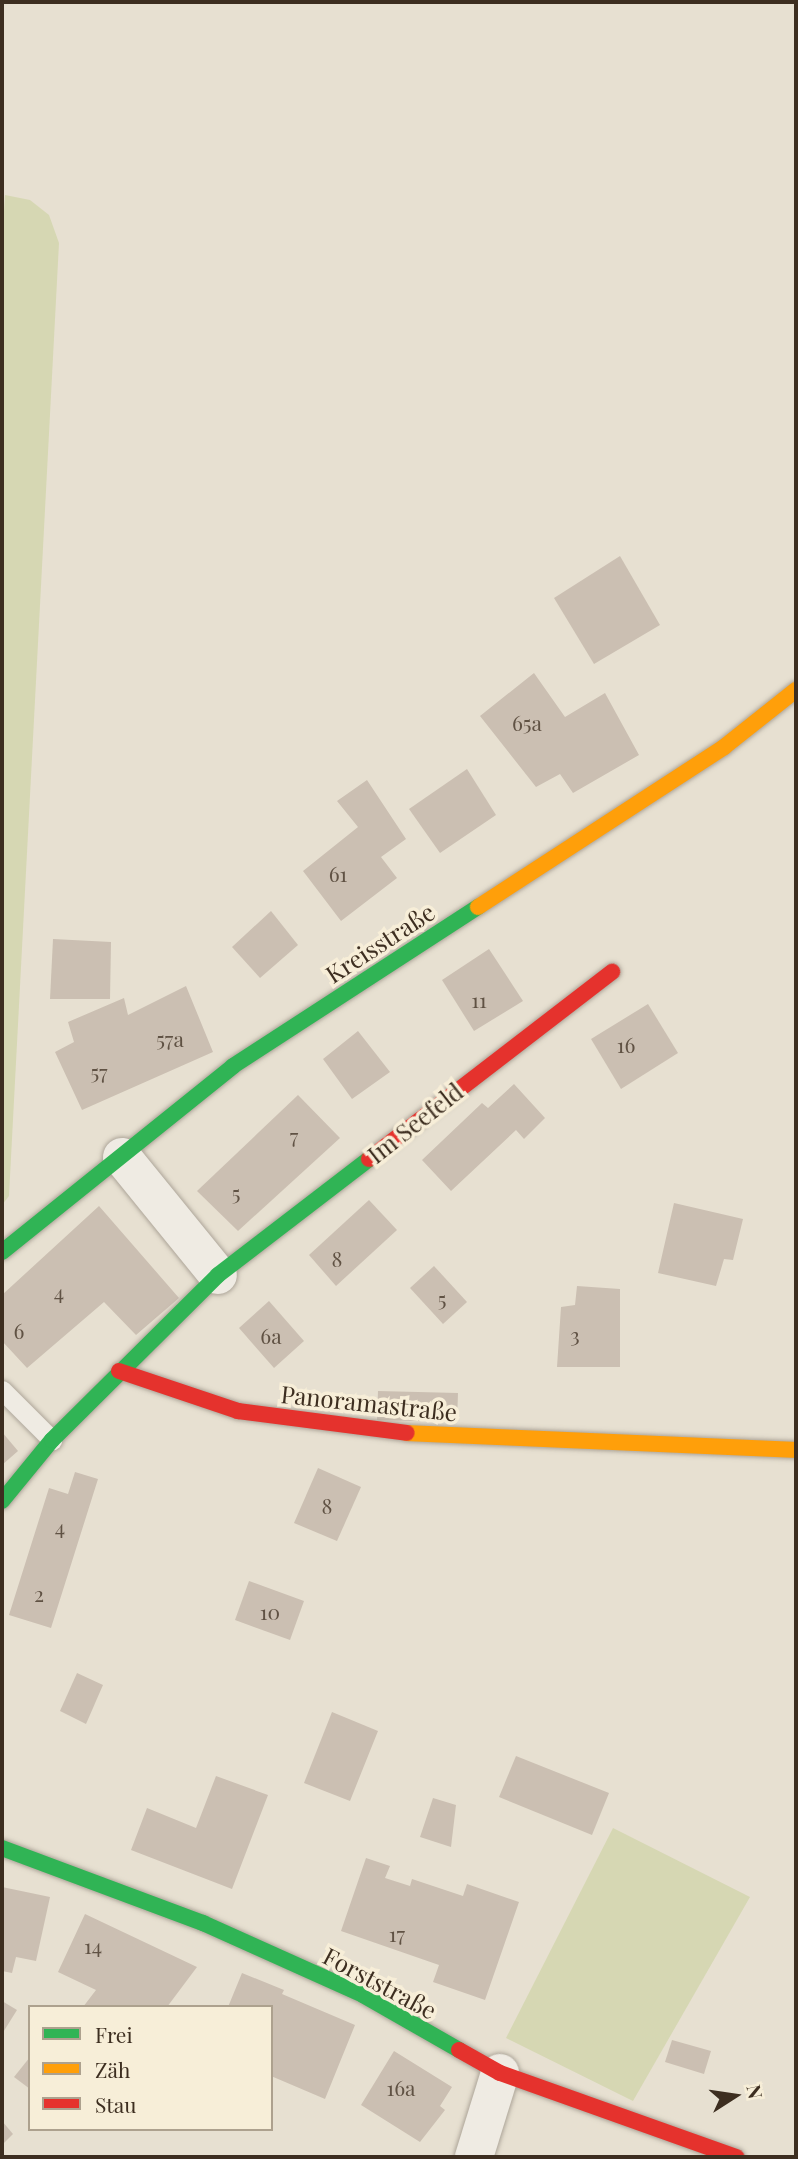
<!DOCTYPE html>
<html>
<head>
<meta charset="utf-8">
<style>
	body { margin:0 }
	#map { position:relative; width:798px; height:2159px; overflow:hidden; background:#e7e0d1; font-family:"Playfair Display",serif }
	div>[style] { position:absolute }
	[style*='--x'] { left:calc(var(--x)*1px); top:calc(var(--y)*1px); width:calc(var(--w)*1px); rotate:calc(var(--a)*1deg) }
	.green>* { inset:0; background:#d6d7b3 }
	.building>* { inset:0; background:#cbbfb2 }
	.roads { filter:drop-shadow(0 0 2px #ada599) drop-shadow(0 0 2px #ada599) }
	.lane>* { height:19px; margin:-9.5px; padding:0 9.5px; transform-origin:9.5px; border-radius:9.5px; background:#efebe3 }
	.street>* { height:38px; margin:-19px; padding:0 19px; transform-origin:19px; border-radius:19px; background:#efebe3 }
	.fast>* { height:16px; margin:-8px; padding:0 8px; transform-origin:8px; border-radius:8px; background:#30b455 }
	.slow>* { height:16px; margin:-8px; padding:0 8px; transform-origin:8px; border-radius:8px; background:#ff9f0a }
	.jam>* { height:16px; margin:-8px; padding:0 8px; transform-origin:8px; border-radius:8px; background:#e5322d }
	span { translate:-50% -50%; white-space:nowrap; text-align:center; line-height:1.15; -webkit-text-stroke:7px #f7eed8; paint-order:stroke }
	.number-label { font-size:21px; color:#605244 }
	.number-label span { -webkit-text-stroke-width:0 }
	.street-label { font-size:24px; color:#3d2e20 }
	.frame { position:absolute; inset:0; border:4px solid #3d2e20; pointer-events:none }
	.legend { position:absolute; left:28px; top:2005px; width:245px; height:126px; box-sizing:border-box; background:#f7eed8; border:2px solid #ada18e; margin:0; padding:9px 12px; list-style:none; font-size:21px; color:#3d2e20 }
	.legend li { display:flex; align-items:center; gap:14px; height:35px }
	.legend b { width:35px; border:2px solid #ada18e }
	.north { position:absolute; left:700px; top:2061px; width:70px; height:70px; -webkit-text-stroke:5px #f7eed8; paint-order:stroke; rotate:78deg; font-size:19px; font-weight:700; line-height:28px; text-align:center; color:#3d2e20 }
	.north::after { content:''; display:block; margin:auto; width:24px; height:32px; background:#3d2e20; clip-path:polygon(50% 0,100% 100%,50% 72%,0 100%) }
</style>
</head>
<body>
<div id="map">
	<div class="green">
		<div style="clip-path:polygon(5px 195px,30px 200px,49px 215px,59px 243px,9px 1196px,2px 1205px,2px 242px)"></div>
		<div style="clip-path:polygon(613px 1828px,750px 1897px,633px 2101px,506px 2038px)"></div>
	</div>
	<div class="building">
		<div style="clip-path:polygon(620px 556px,660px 625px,594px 664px,554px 598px)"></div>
		<div style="clip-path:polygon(534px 673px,565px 717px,605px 693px,639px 755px,573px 793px,560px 774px,536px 787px,480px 716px)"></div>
		<div style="clip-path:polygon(467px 769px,496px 815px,440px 853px,409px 809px)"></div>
		<div style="clip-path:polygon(367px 780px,406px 839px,381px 857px,397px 878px,341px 921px,303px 871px,358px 827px,337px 801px)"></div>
		<div style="clip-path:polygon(271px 911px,298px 945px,260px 978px,232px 947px)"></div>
		<div style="clip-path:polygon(53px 939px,111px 942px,110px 999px,50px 999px)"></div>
		<div style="clip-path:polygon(489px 949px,523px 1001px,474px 1031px,442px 980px)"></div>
		<div style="clip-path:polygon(186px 986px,213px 1052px,82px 1110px,55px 1052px,74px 1042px,68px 1022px,124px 998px,128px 1015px)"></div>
		<div style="clip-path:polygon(648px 1004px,678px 1053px,621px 1089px,591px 1039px)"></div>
		<div style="clip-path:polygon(358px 1031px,390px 1072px,352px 1099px,323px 1059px)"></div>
		<div style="clip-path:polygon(514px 1084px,545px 1118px,524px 1139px,516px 1130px,451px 1191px,422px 1160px,482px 1103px,488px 1108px)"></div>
		<div style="clip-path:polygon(298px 1095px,340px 1138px,238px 1231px,197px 1191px)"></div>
		<div style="clip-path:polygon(369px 1200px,397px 1230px,336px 1286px,309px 1255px)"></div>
		<div style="clip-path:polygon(674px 1203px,743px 1219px,733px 1260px,724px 1259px,716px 1286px,658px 1273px)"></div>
		<div style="clip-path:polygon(99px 1206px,179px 1298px,136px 1335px,104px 1302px,27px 1368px,2px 1341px,2px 1295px)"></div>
		<div style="clip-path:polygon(434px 1266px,467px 1302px,443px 1324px,410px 1288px)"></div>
		<div style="clip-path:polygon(577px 1286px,620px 1289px,620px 1367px,557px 1367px,561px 1307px,575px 1305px)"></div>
		<div style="clip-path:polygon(269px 1301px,304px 1341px,274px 1368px,239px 1328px)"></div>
		<div style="clip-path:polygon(378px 1391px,458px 1393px,457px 1422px,377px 1420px)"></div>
		<div style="clip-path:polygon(2px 1432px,18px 1451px,2px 1465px)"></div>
		<div style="clip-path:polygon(318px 1468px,361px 1487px,337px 1541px,294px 1523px)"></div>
		<div style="clip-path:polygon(75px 1472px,98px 1479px,51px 1628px,9px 1615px,49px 1488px,68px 1494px)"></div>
		<div style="clip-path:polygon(249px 1581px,304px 1601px,290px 1640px,235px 1620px)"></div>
		<div style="clip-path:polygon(77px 1673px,103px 1685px,86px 1724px,60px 1711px)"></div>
		<div style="clip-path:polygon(332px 1712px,378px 1731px,350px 1801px,304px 1783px)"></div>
		<div style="clip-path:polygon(516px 1756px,609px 1793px,592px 1835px,499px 1797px)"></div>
		<div style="clip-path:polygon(216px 1776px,268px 1795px,232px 1889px,131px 1850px,147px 1808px,196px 1828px)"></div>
		<div style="clip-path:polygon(433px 1798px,456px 1805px,451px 1847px,420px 1837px)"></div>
		<div style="clip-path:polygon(366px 1858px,390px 1866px,385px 1878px,410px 1886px,412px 1879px,463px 1896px,467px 1884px,519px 1902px,485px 2000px,433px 1982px,439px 1965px,341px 1931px)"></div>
		<div style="clip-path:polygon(2px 1887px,50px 1897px,36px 1961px,16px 1957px,12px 1973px,2px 1971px)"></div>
		<div style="clip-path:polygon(85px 1914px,197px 1967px,167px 2007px,83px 2007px,96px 1990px,58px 1972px)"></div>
		<div style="clip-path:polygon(242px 1973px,284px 1990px,282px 1994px,355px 2025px,325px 2099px,271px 2076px,271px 2007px,228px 2007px)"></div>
		<div style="clip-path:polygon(2px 2001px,17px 2010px,2px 2034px)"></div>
		<div style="clip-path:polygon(672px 2040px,711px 2051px,704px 2074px,665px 2062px)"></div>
		<div style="clip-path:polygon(394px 2051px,452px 2087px,440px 2106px,445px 2110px,420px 2142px,361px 2105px)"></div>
		<div style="clip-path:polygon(30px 2057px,30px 2089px,14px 2077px)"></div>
		<div style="clip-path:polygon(2px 2121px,13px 2134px,2px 2145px)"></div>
	</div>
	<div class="roads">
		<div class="lane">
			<div style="--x:2;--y:1390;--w:71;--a:45"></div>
		</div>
		<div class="street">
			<div style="--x:122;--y:1157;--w:152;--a:50.9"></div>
			<div style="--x:474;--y:2157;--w:88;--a:-72.8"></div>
		</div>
		<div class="fast">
			<div style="--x:2;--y:1252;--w:297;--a:-38.8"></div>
			<div style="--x:233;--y:1066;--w:292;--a:-33"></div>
			<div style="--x:2;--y:1501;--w:79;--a:-50.7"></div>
			<div style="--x:52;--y:1440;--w:234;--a:-44.8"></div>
			<div style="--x:218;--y:1275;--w:190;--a:-37.5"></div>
			<div style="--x:2;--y:1848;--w:215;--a:20.5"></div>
			<div style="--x:203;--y:1923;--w:175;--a:24.2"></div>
			<div style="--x:363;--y:1995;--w:111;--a:29.8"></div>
		</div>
		<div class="slow">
			<div style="--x:478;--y:907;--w:293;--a:-33"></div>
			<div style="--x:724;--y:747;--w:92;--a:-38.4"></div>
			<div style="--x:407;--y:1433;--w:389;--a:2.5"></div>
		</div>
		<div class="jam">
			<div style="--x:369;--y:1159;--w:307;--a:-37.6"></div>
			<div style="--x:119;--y:1371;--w:126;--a:18.6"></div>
			<div style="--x:238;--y:1411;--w:170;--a:7.4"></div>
			<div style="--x:459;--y:2050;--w:47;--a:29.3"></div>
			<div style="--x:500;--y:2073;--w:251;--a:19.6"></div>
		</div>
	</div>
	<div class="number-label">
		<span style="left:527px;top:722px">65a</span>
		<span style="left:338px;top:873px">61</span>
		<span style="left:479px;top:999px">11</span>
		<span style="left:170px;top:1038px">57a</span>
		<span style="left:626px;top:1044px">16</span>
		<span style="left:99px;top:1071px">57</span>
		<span style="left:294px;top:1135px">7</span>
		<span style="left:236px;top:1192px">5</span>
		<span style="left:337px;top:1258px">8</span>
		<span style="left:59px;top:1291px">4</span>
		<span style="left:442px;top:1298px">5</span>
		<span style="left:19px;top:1330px">6</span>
		<span style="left:575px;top:1334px">3</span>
		<span style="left:271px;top:1335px">6a</span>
		<span style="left:327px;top:1505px">8</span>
		<span style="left:60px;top:1526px">4</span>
		<span style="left:39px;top:1593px">2</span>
		<span style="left:270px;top:1611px">10</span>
		<span style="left:397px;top:1933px">17</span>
		<span style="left:93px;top:1945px">14</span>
		<span style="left:401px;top:2087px">16a</span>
	</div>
	<div class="street-label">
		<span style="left:380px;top:943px;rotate:-33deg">Kreisstraße</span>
		<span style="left:415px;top:1123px;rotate:-38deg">Im Seefeld</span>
		<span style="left:369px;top:1403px;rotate:6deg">Panoramastraße</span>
		<span style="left:380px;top:1983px;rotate:28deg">Forststraße</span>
	</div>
	<div class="frame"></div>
	<ul class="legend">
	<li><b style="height:9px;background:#30b455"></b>Frei</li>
	<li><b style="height:9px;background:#ff9f0a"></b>Zäh</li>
	<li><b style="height:9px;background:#e5322d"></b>Stau</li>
	</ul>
	<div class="north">N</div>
</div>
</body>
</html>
